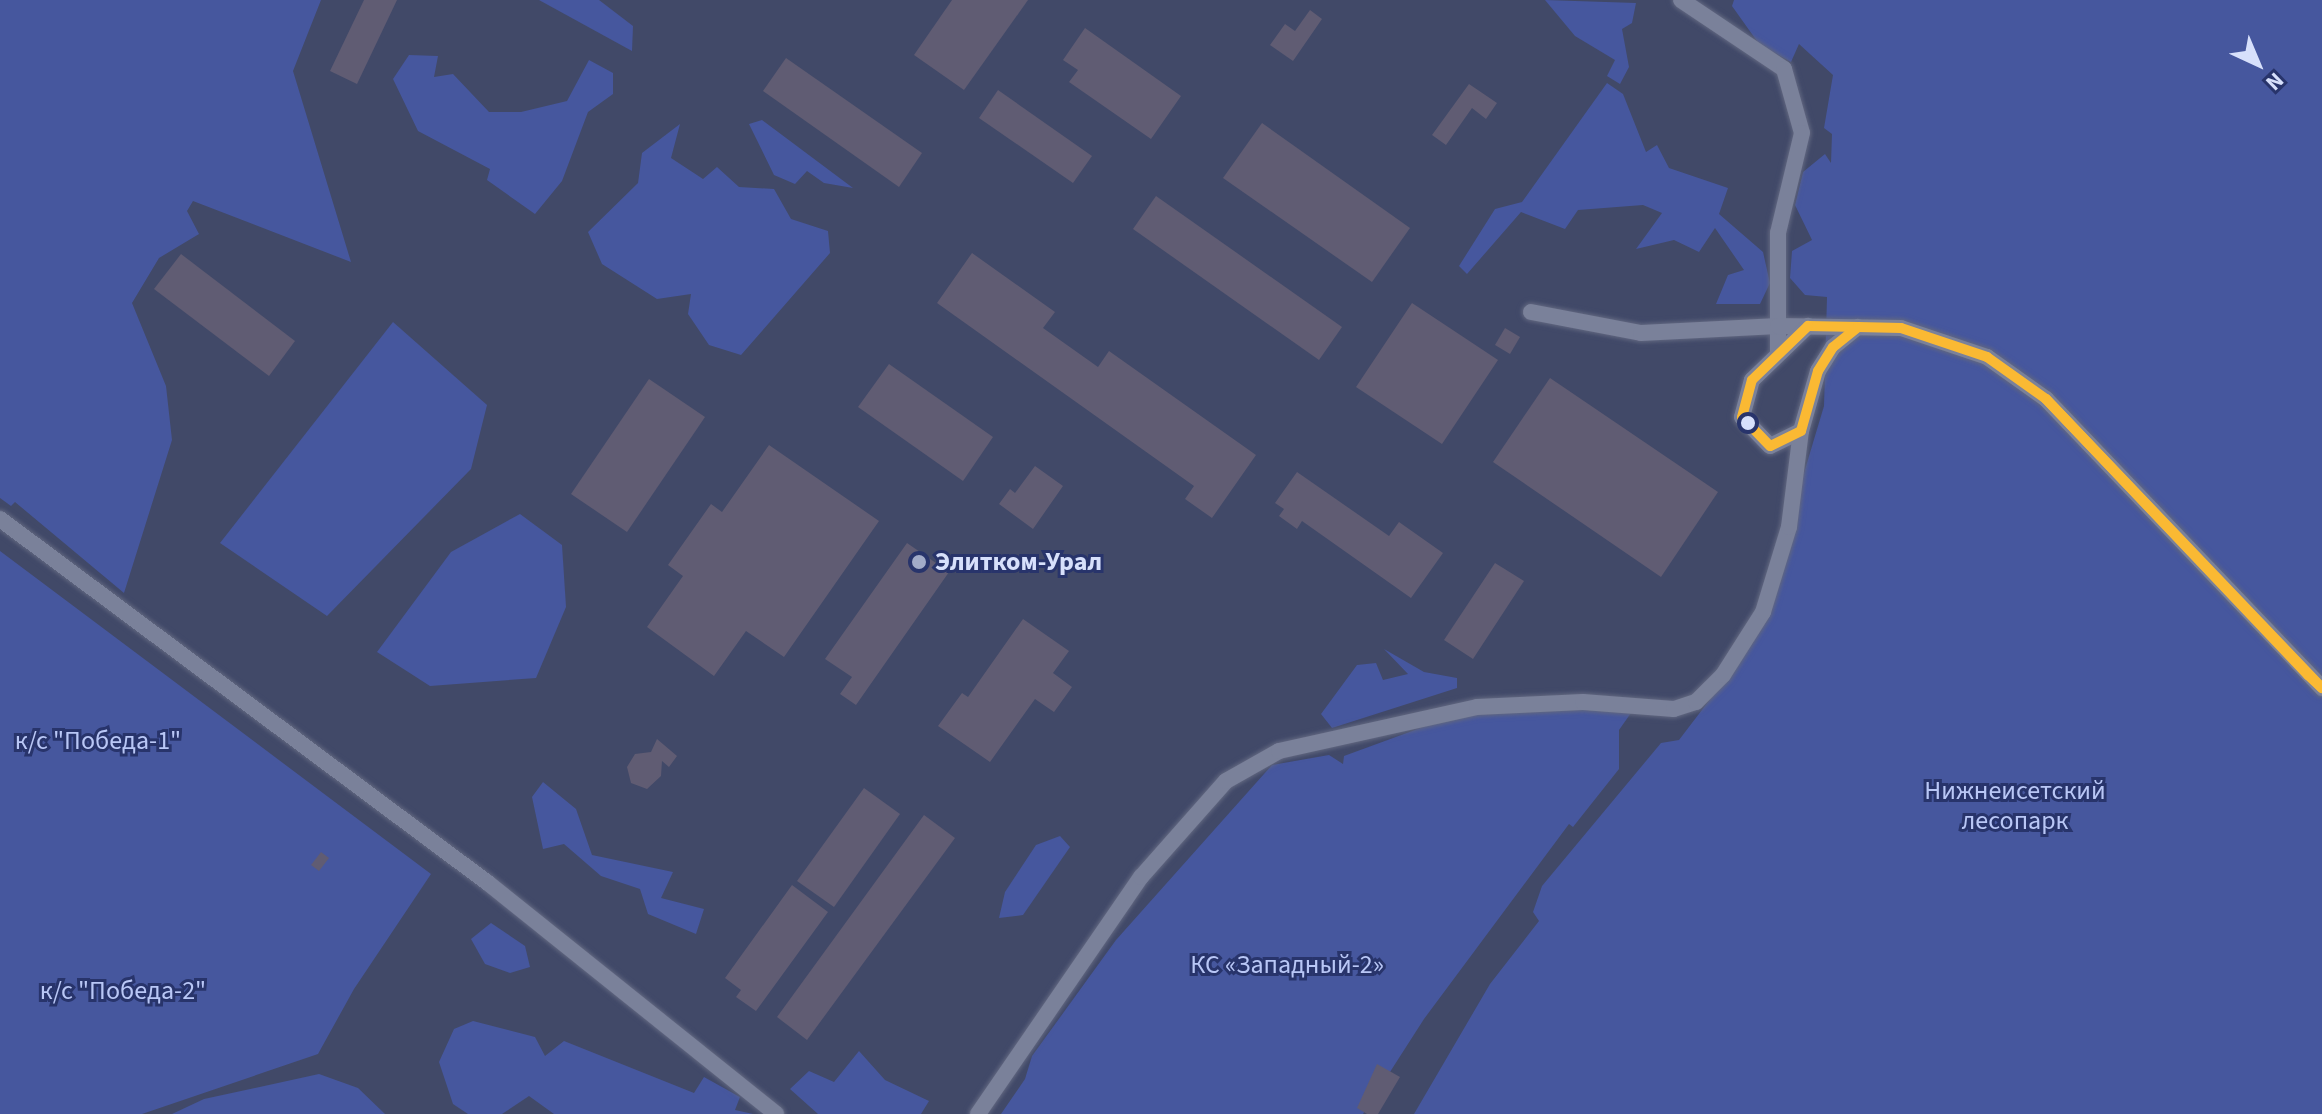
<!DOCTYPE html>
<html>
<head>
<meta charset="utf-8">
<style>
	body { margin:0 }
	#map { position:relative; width:2322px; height:1114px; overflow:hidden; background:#414968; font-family:"Source Sans 3",sans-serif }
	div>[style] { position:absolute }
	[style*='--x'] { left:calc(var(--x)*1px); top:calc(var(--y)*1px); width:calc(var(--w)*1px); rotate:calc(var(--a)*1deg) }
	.green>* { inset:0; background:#46579e }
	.building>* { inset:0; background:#605c73 }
	.roads { filter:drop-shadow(0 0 2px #616780) drop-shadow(0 0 2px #616780) }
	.street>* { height:16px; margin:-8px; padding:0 8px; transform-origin:8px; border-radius:8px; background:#7a819a }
	.bus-1>* { height:10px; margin:-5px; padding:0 5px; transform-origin:5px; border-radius:5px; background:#fab933 }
	.dots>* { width:22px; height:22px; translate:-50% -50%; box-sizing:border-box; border:4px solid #28346b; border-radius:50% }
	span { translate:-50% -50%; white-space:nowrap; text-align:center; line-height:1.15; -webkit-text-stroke:6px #28346b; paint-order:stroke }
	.poi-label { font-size:26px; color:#d7e0fb; font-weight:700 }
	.left { translate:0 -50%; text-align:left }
	.park-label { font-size:26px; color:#b9c7f6 }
	.north { position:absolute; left:2218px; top:24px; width:80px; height:80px; -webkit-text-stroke:6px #28346b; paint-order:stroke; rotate:136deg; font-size:22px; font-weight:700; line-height:32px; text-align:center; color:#d7e0fb }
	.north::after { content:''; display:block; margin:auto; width:28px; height:36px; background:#d7e0fb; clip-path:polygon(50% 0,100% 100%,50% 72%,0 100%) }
</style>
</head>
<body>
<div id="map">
	<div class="green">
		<div style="clip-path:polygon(0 0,321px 0,293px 71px,351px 262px,193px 201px,187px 211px,199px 234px,159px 258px,132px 303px,166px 386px,172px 440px,124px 593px,15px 502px,11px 506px,0 498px)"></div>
		<div style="clip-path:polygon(539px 0,599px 0,633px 26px,632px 51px)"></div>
		<div style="clip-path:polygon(1545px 0,1636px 3px,1632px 23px,1622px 29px,1629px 67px,1620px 84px,1607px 76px,1615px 60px,1575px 36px)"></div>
		<div style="clip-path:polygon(1734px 0,2322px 0,2322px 1114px,1414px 1114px,1490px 984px,1539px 921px,1533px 912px,1542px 886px,1661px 743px,1679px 740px,1753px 643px,1824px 406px,1827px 297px,1805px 295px,1790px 278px,1792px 251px,1812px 240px,1795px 205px,1803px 172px,1825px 154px,1831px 163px,1832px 134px,1824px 128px,1833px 75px,1799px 44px,1791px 62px,1759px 44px,1732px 6px)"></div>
		<div style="clip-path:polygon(409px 55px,438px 56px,434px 77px,453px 74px,489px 112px,521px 112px,567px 101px,589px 60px,613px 73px,613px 94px,588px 112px,562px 181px,535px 214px,487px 180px,490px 169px,418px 131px,393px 79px)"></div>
		<div style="clip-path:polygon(1607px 83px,1623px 94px,1646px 152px,1657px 145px,1669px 168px,1728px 188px,1719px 214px,1763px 252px,1770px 283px,1760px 304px,1716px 304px,1728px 275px,1744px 270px,1715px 228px,1699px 252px,1674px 240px,1636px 249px,1662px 213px,1643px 205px,1578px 210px,1565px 229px,1521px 212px,1467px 274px,1459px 266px,1495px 209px,1522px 202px)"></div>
		<div style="clip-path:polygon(762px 120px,853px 188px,824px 183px,807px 171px,795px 184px,774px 175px,749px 124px)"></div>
		<div style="clip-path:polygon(680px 124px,671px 158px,703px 179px,717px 167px,739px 187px,774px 189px,791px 219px,828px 231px,830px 253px,741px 355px,709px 345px,688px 314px,691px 294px,657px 299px,602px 264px,588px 232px,638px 183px,642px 153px)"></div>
		<div style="clip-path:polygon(393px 322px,487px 405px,471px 469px,327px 616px,220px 543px)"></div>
		<div style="clip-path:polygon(520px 514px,562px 545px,566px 607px,536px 678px,430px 686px,377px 652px,451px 552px)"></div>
		<div style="clip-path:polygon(0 551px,431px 874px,354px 989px,318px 1054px,142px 1114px,0 1114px)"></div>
		<div style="clip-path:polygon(1384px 649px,1424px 672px,1457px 678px,1457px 688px,1332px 728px,1321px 714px,1357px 665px,1376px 663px,1383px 680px,1408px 674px)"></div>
		<div style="clip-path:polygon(1578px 707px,1631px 713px,1619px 730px,1619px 769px,1573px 827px,1569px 824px,1424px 1019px,1363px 1114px,1001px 1114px,1025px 1079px,1032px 1056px,1116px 940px,1272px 765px,1329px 755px,1343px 764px,1344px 756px,1453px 716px)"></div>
		<div style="clip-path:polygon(543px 782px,576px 809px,592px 855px,673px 872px,661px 898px,704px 909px,696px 934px,648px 914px,640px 889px,601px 876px,564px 844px,543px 849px,532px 797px)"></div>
		<div style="clip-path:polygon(1060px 836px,1070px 847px,1023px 915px,999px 918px,1005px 892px,1036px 845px)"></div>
		<div style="clip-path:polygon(491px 923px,525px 946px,530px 967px,510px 973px,485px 964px,471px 939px)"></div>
		<div style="clip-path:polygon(473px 1021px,535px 1037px,545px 1056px,564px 1041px,694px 1093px,704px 1077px,740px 1097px,735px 1110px,753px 1114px,554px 1114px,529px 1096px,502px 1114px,468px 1114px,453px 1104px,439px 1062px,454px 1029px)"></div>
		<div style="clip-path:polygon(859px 1051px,885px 1080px,929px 1101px,921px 1114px,818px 1114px,790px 1089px,809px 1071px,834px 1082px)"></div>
		<div style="clip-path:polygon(319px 1074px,358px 1088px,385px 1114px,172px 1114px,204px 1099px)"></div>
	</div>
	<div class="building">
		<div style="clip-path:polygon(364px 0,397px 0,357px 84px,330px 71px)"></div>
		<div style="clip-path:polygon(952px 0,1028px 0,964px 90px,914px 55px)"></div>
		<div style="clip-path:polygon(1310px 10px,1322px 19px,1293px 61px,1270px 45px,1285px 24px,1295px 31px)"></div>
		<div style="clip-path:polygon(1085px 28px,1181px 96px,1151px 139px,1069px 82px,1078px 70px,1063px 60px)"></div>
		<div style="clip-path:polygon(786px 58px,922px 153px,899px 187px,763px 91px)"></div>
		<div style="clip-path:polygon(1469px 84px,1497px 103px,1486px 119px,1472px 108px,1446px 145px,1432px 135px)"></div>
		<div style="clip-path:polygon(998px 90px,1092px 156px,1073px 183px,979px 118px)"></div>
		<div style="clip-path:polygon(1262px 123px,1410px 228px,1372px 282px,1223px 178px)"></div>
		<div style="clip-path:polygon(1156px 196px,1342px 327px,1319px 360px,1133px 229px)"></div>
		<div style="clip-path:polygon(972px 253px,1055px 312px,1043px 328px,1098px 367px,1109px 351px,1256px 455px,1212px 518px,1185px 499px,1194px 486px,937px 303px)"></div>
		<div style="clip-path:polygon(181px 254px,295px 341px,269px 376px,154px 289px)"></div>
		<div style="clip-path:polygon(1412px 303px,1498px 360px,1442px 444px,1356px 387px)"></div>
		<div style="clip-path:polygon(1505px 328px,1520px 337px,1510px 354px,1495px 345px)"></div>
		<div style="clip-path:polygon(889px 364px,993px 437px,963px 481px,858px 407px)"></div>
		<div style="clip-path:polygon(1550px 378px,1718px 492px,1661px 577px,1493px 462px)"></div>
		<div style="clip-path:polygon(649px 379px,705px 417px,627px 532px,571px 494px)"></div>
		<div style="clip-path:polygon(769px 445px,879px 521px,784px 657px,746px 631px,714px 676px,647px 627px,683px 576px,668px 565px,711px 504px,722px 512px)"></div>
		<div style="clip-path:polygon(1035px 466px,1063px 486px,1033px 529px,999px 504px,1010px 489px,1015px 493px)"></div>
		<div style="clip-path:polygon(1297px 472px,1389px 536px,1399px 522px,1443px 553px,1411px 598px,1302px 521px,1297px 529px,1279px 516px,1284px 509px,1275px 503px)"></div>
		<div style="clip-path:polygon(907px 543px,949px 572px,856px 705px,840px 694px,852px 677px,825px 659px)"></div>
		<div style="clip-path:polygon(1495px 563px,1524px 581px,1473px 659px,1444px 640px)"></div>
		<div style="clip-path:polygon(1023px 619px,1069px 651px,1053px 673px,1072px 687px,1054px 712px,1035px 699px,990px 762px,938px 726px,962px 693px,968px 697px)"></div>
		<div style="clip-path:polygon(657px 739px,677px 756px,669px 767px,662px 761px,661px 776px,647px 789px,631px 783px,627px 767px,635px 754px,651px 752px)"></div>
		<div style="clip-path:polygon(864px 788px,900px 814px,834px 907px,797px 881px)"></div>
		<div style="clip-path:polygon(924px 815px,955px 838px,807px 1040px,777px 1017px)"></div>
		<div style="clip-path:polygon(321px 852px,329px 858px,319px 871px,311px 865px)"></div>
		<div style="clip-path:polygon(792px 885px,828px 912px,756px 1011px,736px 997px,741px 990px,725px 978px)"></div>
		<div style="clip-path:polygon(1377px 1064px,1400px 1077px,1378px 1114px,1367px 1114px,1357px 1108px)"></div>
	</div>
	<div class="roads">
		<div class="street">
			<div style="--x:1681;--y:0;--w:124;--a:33.8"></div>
			<div style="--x:1784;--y:69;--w:66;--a:74.3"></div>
			<div style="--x:1802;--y:133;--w:103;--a:103.5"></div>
			<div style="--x:1778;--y:233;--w:119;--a:90"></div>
			<div style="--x:1531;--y:312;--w:112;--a:10.8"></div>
			<div style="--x:1641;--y:333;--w:137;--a:-2.9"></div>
			<div style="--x:1778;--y:326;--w:123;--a:0.9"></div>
			<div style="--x:1901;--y:328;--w:91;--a:18.6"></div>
			<div style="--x:1987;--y:357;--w:72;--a:35.4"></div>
			<div style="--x:2046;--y:399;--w:400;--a:46.3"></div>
			<div style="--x:1801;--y:431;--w:34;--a:154"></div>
			<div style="--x:1770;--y:446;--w:40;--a:-134"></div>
			<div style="--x:1742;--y:417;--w:38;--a:-75"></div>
			<div style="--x:1752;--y:380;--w:78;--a:-44"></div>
			<div style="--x:0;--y:519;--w:609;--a:36.72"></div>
			<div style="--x:488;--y:883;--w:369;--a:38.7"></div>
			<div style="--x:978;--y:1114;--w:288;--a:-55.5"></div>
			<div style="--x:1141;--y:877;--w:128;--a:-48.5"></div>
			<div style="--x:1226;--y:781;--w:61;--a:-29.5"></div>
			<div style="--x:1279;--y:751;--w:203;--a:-12.5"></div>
			<div style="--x:1477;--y:707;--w:106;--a:-2.7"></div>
			<div style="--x:1583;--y:702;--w:91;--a:4.4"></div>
			<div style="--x:1674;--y:709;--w:23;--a:-18"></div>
			<div style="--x:1696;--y:702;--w:38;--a:-45"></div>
			<div style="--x:1723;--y:675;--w:75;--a:-57.6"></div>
			<div style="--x:1763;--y:612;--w:89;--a:-73"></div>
			<div style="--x:1789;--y:527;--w:97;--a:-82.9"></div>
			<div style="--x:1801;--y:431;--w:62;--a:-74.2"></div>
			<div style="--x:1818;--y:371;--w:28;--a:-58"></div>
			<div style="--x:1833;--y:347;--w:32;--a:-39"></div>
		</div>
	</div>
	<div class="bus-1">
		<div style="--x:1808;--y:326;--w:50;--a:1.1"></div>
		<div style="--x:1858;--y:327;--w:32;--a:141"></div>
		<div style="--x:1833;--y:347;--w:28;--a:122"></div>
		<div style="--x:1818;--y:371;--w:62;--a:105.8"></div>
		<div style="--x:1801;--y:431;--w:34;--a:154"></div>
		<div style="--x:1770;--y:446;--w:40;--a:-134"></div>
		<div style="--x:1742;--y:417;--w:38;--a:-75"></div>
		<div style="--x:1752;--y:380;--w:78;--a:-44"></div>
		<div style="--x:1858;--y:327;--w:43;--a:1.3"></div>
		<div style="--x:1901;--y:328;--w:91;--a:18.6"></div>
		<div style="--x:1987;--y:357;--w:72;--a:35.4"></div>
		<div style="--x:2046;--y:399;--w:400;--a:46.3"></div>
		<div style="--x:2322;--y:688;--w:19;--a:-137"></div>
		<div style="--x:2308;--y:675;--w:381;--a:-133.5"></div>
	</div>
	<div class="dots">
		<div style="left:1748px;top:423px;background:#d7e0fb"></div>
		<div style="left:919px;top:562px;background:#a2abc8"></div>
	</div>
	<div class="poi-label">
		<span class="left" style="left:935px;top:562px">Элитком-Урал</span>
	</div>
	<div class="park-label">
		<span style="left:98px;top:741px">к/с "Победа-1"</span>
		<span style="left:2015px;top:806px">Нижнеисетский<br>лесопарк</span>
		<span style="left:1287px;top:965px">КС «Западный-2»</span>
		<span style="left:123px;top:991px">к/с "Победа-2"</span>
	</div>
	<div class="north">N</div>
</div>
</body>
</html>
